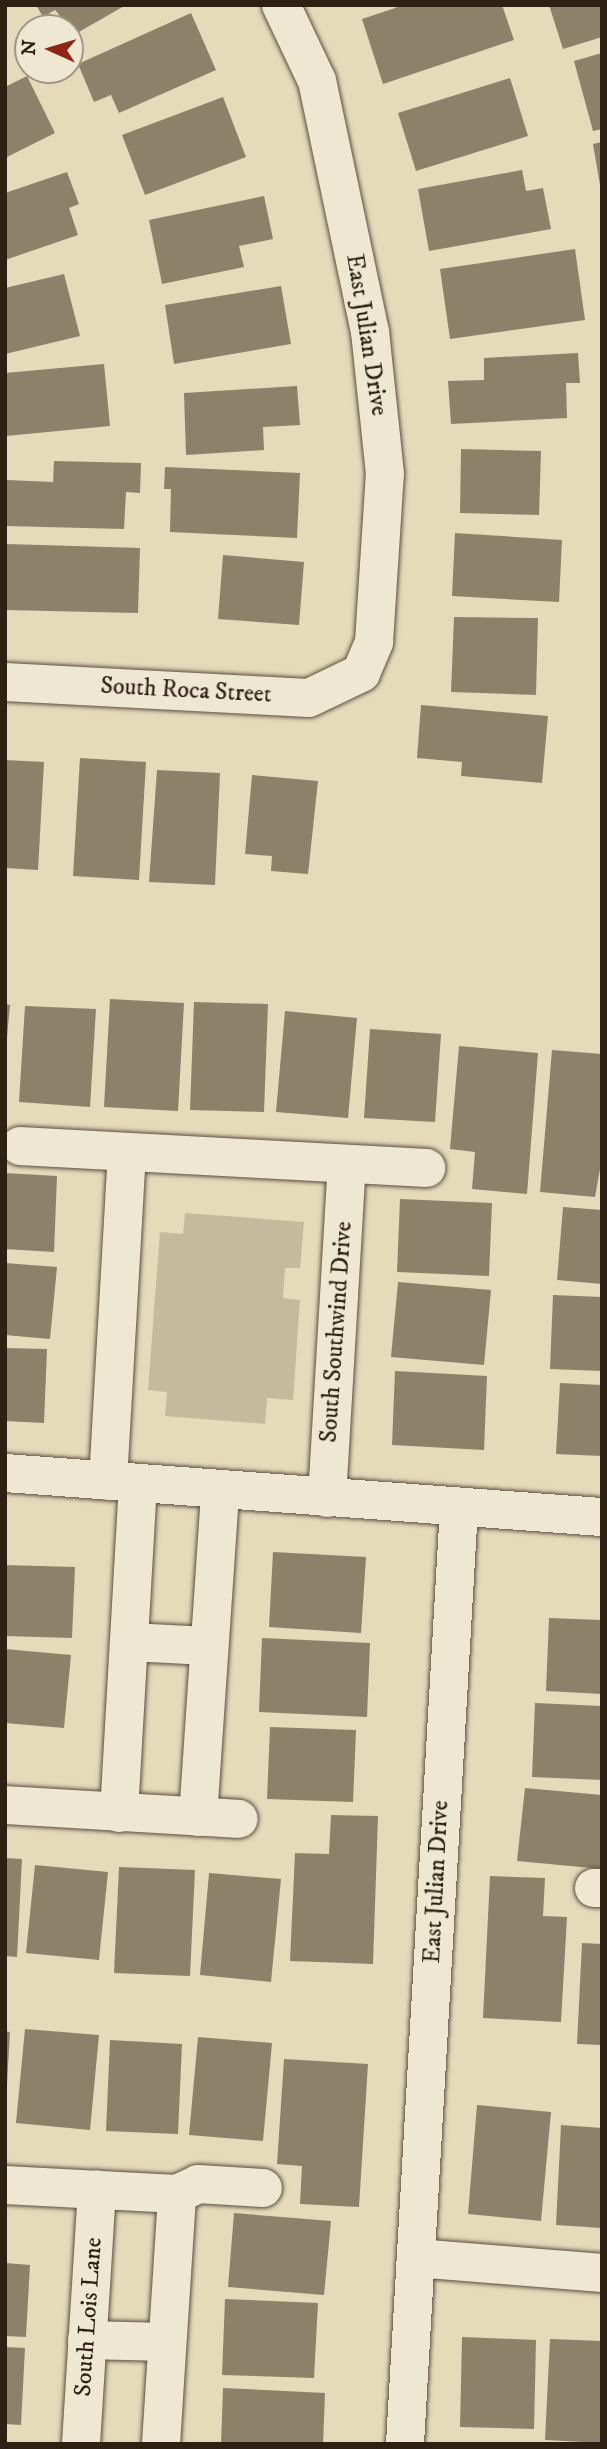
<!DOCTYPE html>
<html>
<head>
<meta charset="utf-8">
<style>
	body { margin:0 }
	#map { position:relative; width:607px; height:2449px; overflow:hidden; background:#e5daba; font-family:"IM FELL DW Pica",serif }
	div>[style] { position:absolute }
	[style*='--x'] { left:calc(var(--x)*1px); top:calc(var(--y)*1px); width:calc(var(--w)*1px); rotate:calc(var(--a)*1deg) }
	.green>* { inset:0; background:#c6ba9e }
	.building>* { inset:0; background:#8e816a }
	.roads { filter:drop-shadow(0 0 2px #5c4e3e) drop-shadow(0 0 2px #5c4e3e) }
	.minor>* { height:38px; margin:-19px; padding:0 19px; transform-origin:19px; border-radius:19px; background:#eee7d2 }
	span { translate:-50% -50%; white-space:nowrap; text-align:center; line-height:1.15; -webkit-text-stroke:6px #eee7d2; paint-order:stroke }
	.street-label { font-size:24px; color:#2f2014 }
	.frame { position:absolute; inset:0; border:7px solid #2f2014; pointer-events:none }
	.north { position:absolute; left:14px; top:14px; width:70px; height:70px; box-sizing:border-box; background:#eee7d2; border:2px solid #a29786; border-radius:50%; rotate:274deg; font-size:19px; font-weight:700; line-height:28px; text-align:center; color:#2f2014 }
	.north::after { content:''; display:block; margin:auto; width:24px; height:32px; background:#8f2418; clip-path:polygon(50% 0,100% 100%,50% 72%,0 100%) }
</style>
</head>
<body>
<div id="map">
	<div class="green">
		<div style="clip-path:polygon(185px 1213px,304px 1222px,300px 1268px,285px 1268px,283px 1298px,300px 1300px,293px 1400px,267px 1398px,265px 1424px,165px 1416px,167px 1392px,148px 1390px,160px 1232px,183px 1234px)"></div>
	</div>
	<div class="building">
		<div style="clip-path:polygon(36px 5px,126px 5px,70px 37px,70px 28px,55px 10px,43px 17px)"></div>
		<div style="clip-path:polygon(404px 5px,502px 5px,514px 40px,383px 84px,362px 19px)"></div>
		<div style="clip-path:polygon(549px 5px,602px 5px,602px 37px,563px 49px)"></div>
		<div style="clip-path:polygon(191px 13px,216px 70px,119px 113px,111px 95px,94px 102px,78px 64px)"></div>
		<div style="clip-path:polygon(602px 53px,602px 129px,593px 131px,574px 61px)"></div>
		<div style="clip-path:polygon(27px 76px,55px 133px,5px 158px,5px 87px)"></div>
		<div style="clip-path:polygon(510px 78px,528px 136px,416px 171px,398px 113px)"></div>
		<div style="clip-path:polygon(223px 97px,246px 157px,145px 195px,122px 135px)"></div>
		<div style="clip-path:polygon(602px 142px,602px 185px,600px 185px,593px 144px)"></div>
		<div style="clip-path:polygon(522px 170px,526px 191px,543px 188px,551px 229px,429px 251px,418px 189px)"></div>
		<div style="clip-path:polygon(67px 172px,79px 204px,69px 208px,78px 235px,5px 260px,5px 193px)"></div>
		<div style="clip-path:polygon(264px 196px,273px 239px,239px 246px,244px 267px,162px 284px,149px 220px)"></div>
		<div style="clip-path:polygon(575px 249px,585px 320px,450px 339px,440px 269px)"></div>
		<div style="clip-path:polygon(64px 274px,80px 336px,5px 354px,5px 288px)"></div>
		<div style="clip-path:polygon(281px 286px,291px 344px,174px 364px,165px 305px)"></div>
		<div style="clip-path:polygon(578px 353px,580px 383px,566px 383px,567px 418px,451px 424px,448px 381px,484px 380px,484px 358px)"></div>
		<div style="clip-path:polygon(104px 364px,110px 426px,6px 436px,5px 373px)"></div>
		<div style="clip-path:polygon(297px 386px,300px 425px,263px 427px,264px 450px,186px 455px,184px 393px)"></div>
		<div style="clip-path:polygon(461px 449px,541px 451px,539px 515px,460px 513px)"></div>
		<div style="clip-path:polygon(54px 461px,141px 463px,140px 493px,126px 492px,124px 529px,6px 526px,7px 480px,53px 482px)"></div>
		<div style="clip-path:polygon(165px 467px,300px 473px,297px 538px,170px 532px,171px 489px,164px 489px)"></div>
		<div style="clip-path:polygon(455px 533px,562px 540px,559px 602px,452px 596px)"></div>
		<div style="clip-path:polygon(7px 544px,140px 548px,138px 613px,5px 610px)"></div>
		<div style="clip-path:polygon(223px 555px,304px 562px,299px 625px,218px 619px)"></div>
		<div style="clip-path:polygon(454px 617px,538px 618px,536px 695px,451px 692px)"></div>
		<div style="clip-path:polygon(421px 705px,548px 716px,542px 783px,461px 776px,462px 762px,417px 758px)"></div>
		<div style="clip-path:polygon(80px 758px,146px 762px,139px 880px,73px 876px)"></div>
		<div style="clip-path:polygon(5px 760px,44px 762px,38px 870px,5px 868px)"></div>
		<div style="clip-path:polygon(157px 770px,220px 773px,215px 885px,149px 882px)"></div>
		<div style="clip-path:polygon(252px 775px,318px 781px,308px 874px,271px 871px,272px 856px,245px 854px)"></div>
		<div style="clip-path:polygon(110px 999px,184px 1003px,178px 1111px,104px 1107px)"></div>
		<div style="clip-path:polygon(194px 1002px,268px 1004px,264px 1112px,190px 1110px)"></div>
		<div style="clip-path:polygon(5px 1004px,10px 1005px,7px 1037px,5px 1037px)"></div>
		<div style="clip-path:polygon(25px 1006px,96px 1009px,90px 1107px,19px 1102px)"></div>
		<div style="clip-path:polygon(285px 1011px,357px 1018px,348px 1118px,276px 1112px)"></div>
		<div style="clip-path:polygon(370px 1029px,441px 1034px,435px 1122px,364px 1118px)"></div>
		<div style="clip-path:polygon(459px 1046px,538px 1053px,527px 1194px,472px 1189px,475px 1152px,450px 1149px)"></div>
		<div style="clip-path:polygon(552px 1050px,602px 1054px,602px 1158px,595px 1197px,540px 1192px)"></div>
		<div style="clip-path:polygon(5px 1173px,57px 1176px,54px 1252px,5px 1249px)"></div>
		<div style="clip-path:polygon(400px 1199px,492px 1203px,489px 1276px,397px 1272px)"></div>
		<div style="clip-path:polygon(563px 1207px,602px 1210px,602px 1284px,557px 1280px)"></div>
		<div style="clip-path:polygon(5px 1263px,57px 1267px,50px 1339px,5px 1335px)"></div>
		<div style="clip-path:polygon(398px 1282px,491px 1290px,484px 1365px,391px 1357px)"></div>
		<div style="clip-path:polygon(553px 1295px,602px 1297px,602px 1371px,550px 1369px)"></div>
		<div style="clip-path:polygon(5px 1348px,47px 1349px,44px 1423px,5px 1421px)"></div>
		<div style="clip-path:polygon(395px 1371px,487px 1376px,484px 1450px,392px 1445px)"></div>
		<div style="clip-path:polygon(560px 1383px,602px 1385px,602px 1456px,556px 1454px)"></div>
		<div style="clip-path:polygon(273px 1552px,366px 1557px,361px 1633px,269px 1627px)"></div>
		<div style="clip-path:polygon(5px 1565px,75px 1567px,72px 1638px,5px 1636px)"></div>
		<div style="clip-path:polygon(549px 1618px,602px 1620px,602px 1694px,546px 1691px)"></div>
		<div style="clip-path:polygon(262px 1638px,370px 1643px,367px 1717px,259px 1712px)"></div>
		<div style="clip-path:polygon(5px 1649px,71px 1655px,64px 1728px,5px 1723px)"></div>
		<div style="clip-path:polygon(535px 1703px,602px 1706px,602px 1780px,532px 1777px)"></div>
		<div style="clip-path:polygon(270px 1727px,356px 1730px,353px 1802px,267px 1799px)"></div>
		<div style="clip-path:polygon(525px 1788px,602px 1795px,602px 1869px,517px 1861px)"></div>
		<div style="clip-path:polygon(331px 1815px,378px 1816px,373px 1964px,290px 1961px,295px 1853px,329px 1854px)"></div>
		<div style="clip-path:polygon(5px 1858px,22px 1859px,17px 1957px,5px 1956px)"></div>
		<div style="clip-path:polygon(35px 1865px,108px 1872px,99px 1960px,26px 1953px)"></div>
		<div style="clip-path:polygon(119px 1867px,195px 1870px,190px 1976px,114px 1973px)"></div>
		<div style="clip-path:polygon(209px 1873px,281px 1879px,271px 1982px,200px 1975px)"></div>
		<div style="clip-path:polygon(490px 1876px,545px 1878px,543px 1916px,567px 1917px,561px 2022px,483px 2018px)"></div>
		<div style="clip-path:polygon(582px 1943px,602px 1944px,602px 2045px,577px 2044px)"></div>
		<div style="clip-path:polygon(25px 2029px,99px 2035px,90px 2130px,16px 2123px)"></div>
		<div style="clip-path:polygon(5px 2031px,10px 2032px,7px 2084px,5px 2084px)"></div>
		<div style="clip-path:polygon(198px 2037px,272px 2043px,263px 2141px,189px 2135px)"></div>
		<div style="clip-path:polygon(110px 2040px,182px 2044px,178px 2134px,106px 2131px)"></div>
		<div style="clip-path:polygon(284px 2059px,368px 2064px,359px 2207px,300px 2204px,302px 2166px,277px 2164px)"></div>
		<div style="clip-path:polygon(477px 2105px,551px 2112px,541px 2221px,468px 2214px)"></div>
		<div style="clip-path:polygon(561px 2125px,602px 2128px,602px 2228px,556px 2225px)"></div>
		<div style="clip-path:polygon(234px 2213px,331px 2221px,324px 2295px,228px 2287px)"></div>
		<div style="clip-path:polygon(5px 2263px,30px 2265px,26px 2337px,5px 2336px)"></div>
		<div style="clip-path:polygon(225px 2299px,318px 2303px,314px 2378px,222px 2375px)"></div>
		<div style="clip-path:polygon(462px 2337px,536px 2340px,534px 2429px,460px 2427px)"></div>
		<div style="clip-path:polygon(550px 2339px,602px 2341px,602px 2443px,545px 2440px)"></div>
		<div style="clip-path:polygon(5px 2347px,25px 2348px,21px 2425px,5px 2424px)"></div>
		<div style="clip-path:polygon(223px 2388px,325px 2393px,323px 2444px,221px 2444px)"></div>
	</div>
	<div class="roads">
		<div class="minor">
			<div style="--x:5;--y:682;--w:304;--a:3"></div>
			<div style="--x:309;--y:698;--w:58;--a:-25.7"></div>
			<div style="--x:361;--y:673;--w:34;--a:-67"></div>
			<div style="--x:374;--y:642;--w:168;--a:-86.3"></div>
			<div style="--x:385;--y:474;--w:143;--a:-96"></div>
			<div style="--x:370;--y:332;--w:257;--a:-101.9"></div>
			<div style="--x:317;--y:81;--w:84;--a:-115.3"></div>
			<div style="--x:20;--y:1146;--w:407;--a:3.1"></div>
			<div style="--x:5;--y:1473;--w:599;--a:4.22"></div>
			<div style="--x:108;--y:1481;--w:329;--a:-86.7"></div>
			<div style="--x:327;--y:1498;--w:334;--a:-86.6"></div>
			<div style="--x:129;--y:1642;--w:80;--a:2.9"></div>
			<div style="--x:5;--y:1805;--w:234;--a:3.4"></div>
			<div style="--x:119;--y:1813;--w:329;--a:-86.7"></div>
			<div style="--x:198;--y:1817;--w:326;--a:-86.1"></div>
			<div style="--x:594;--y:1888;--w:8;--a:0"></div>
			<div style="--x:5;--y:2185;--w:172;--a:3"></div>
			<div style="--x:177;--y:2194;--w:23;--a:-25"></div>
			<div style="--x:198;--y:2184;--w:65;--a:3.5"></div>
			<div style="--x:416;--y:2258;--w:187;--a:4.6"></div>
			<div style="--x:87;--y:2340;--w:79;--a:1.5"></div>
			<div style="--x:81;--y:2444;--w:255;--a:-86.4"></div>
			<div style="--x:161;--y:2444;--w:251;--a:-86.3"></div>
			<div style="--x:405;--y:2444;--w:939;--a:-86.7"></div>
		</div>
	</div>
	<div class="street-label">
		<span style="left:366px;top:335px;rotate:81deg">East Julian Drive</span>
		<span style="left:186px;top:691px;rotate:3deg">South Roca Street</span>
		<span style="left:337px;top:1332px;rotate:-86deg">South Southwind Drive</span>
		<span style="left:437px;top:1882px;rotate:-87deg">East Julian Drive</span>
		<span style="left:89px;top:2317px;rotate:-86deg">South Lois Lane</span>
	</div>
	<div class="frame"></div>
	<div class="north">N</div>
</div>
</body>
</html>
